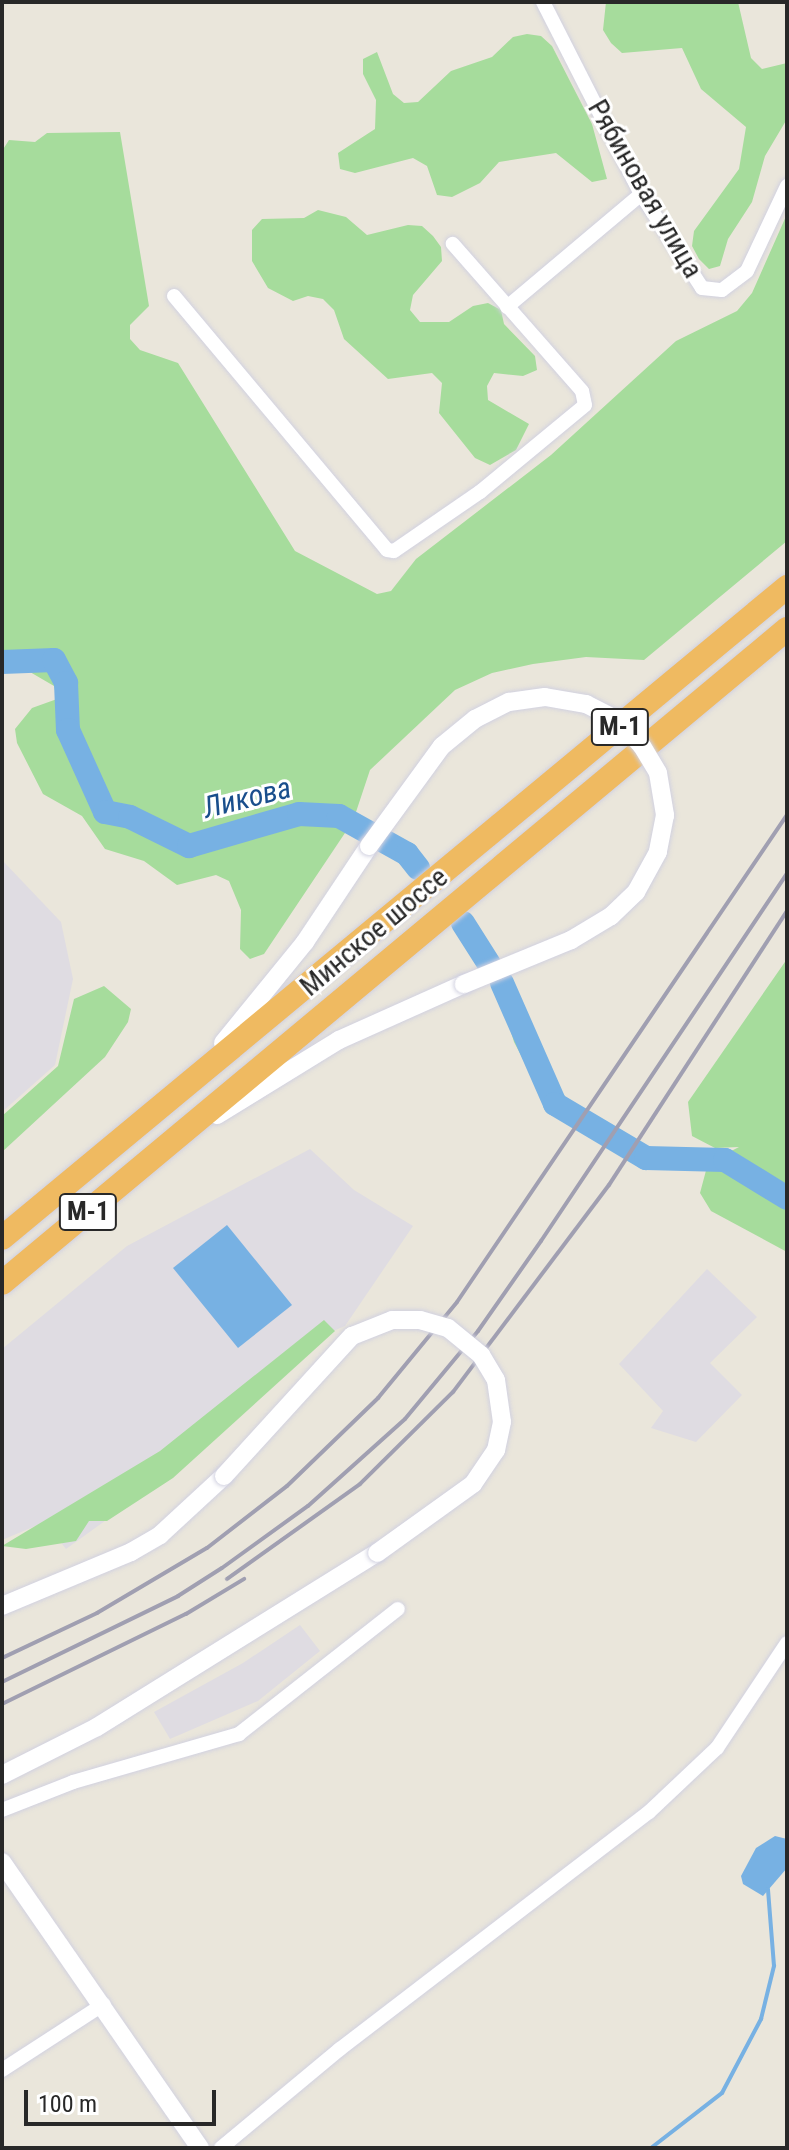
<!DOCTYPE html>
<html>
<head>
<meta charset="utf-8">
<style>
	body { margin:0 }
	#map { position:relative; width:789px; height:2150px; overflow:hidden; background:#eae6db; font-family:"Roboto Condensed",sans-serif }
	div>[style] { position:absolute }
	[style*='--x'] { left:calc(var(--x)*1px); top:calc(var(--y)*1px); width:calc(var(--w)*1px); rotate:calc(var(--a)*1deg) }
	.industrial>* { inset:0; background:#dfdce2 }
	.green>* { inset:0; background:#a6dc9c }
	.water>* { inset:0; background:#77b1e3 }
	.stream>* { height:4px; margin:-2px; padding:0 2px; transform-origin:2px; border-radius:2px; background:#77b1e3 }
	.river>* { height:24px; margin:-12px; padding:0 12px; transform-origin:12px; border-radius:12px; background:#77b1e3 }
	.roads { filter:drop-shadow(0 0 2px #d1d1e0) drop-shadow(0 0 2px #d1d1e0) }
	.street>* { height:14px; margin:-7px; padding:0 7px; transform-origin:7px; border-radius:7px; background:#fff }
	.secondary>* { height:18px; margin:-9px; padding:0 9px; transform-origin:9px; border-radius:9px; background:#fff }
	.highway>* { height:24px; margin:-12px; padding:0 12px; transform-origin:12px; border-radius:12px; background:#efba61 }
	.rail>* { height:4px; margin:-2px; padding:0 2px; transform-origin:2px; border-radius:2px; background:#a09fb1 }
	.bridges { filter:drop-shadow(0 0 2px #d1d1e0) drop-shadow(0 0 2px #d1d1e0) }
	.secondary-bridge>* { height:18px; margin:-9px; padding:0 9px; transform-origin:9px; border-radius:9px; background:#fff }
	span { translate:-50% -50%; white-space:nowrap; text-align:center; line-height:1.15; -webkit-text-stroke:6px #fff; paint-order:stroke }
	.shield-label span { padding:2px 6px; background:#fff; border:2px solid; border-radius:6px; -webkit-text-stroke-width:0 }
	.shield-label { font-size:26px; color:#282828; font-weight:700 }
	.street-label { font-size:28px; color:#282828 }
	.water-label { font-size:30px; color:#194e8c; font-style:italic }
	.frame { position:absolute; inset:0; border:4px solid #282828; pointer-events:none }
	.scale { position:absolute; left:24px; top:2090px; width:192px; height:36px; box-sizing:border-box; border:4px solid #282828; border-top:0; padding-left:10px; font-size:24px; line-height:28px; white-space:nowrap; color:#282828; -webkit-text-stroke:6px #fff; paint-order:stroke }
</style>
</head>
<body>
<div id="map">
	<div class="industrial">
		<div style="clip-path:polygon(2px 860px,61px 922px,73px 979px,55px 1065px,2px 1112px)"></div>
		<div style="clip-path:polygon(310px 1149px,354px 1190px,413px 1226px,345px 1326px,309px 1341px,141px 1495px,66px 1549px,45px 1522px,2px 1540px,2px 1349px,127px 1246px)"></div>
		<div style="clip-path:polygon(707px 1269px,757px 1317px,710px 1363px,742px 1395px,696px 1442px,651px 1428px,663px 1411px,619px 1364px)"></div>
		<div style="clip-path:polygon(300px 1625px,320px 1651px,258px 1701px,170px 1739px,154px 1712px,243px 1663px)"></div>
	</div>
	<div class="green">
		<div style="clip-path:polygon(606px 2px,738px 2px,751px 58px,762px 69px,787px 63px,787px 119px,765px 156px,752px 202px,728px 239px,720px 266px,709px 269px,699px 259px,692px 246px,694px 231px,739px 169px,746px 127px,701px 89px,682px 48px,622px 53px,611px 43px,603px 30px)"></div>
		<div style="clip-path:polygon(527px 34px,541px 36px,552px 46px,592px 124px,607px 179px,592px 182px,556px 153px,499px 162px,480px 183px,452px 197px,437px 195px,427px 166px,413px 158px,355px 173px,340px 169px,338px 153px,375px 129px,376px 100px,363px 74px,363px 59px,377px 52px,393px 94px,404px 103px,418px 102px,451px 71px,492px 57px,513px 37px)"></div>
		<div style="clip-path:polygon(120px 132px,149px 306px,130px 325px,130px 339px,140px 350px,178px 363px,295px 551px,377px 594px,391px 591px,416px 559px,551px 455px,676px 341px,737px 311px,752px 293px,787px 214px,787px 541px,644px 660px,586px 657px,533px 664px,492px 673px,455px 690px,370px 770px,353px 821px,264px 954px,250px 959px,240px 949px,241px 910px,229px 881px,216px 875px,177px 885px,144px 861px,105px 849px,82px 816px,43px 794px,17px 743px,15px 729px,32px 708px,57px 699px,54px 686px,18px 665px,2px 663px,2px 151px,9px 140px,35px 142px,47px 133px)"></div>
		<div style="clip-path:polygon(318px 210px,346px 217px,367px 235px,408px 225px,422px 226px,433px 236px,441px 247px,442px 261px,413px 295px,410px 310px,420px 322px,449px 322px,473px 306px,488px 303px,501px 310px,504px 324px,535px 356px,537px 370px,523px 376px,494px 373px,487px 386px,488px 400px,529px 424px,516px 450px,490px 465px,475px 458px,439px 413px,442px 383px,432px 373px,388px 379px,344px 339px,334px 310px,323px 299px,308px 296px,293px 301px,268px 288px,252px 261px,252px 230px,262px 219px,304px 218px)"></div>
		<div style="clip-path:polygon(787px 959px,787px 1252px,711px 1211px,700px 1193px,708px 1163px,739px 1147px,715px 1148px,692px 1136px,688px 1102px)"></div>
		<div style="clip-path:polygon(104px 986px,131px 1009px,128px 1022px,105px 1057px,2px 1152px,2px 1116px,58px 1066px,74px 999px)"></div>
		<div style="clip-path:polygon(511px 988px,534px 1053px,566px 1098px,555px 1104px,548px 1106px,514px 1042px,499px 991px)"></div>
		<div style="clip-path:polygon(324px 1320px,335px 1331px,173px 1478px,107px 1521px,89px 1521px,76px 1541px,26px 1549px,2px 1546px,160px 1451px)"></div>
	</div>
	<div class="water">
		<div style="clip-path:polygon(227px 1225px,292px 1305px,238px 1348px,173px 1268px)"></div>
		<div style="clip-path:polygon(775px 1836px,787px 1839px,787px 1868px,763px 1896px,743px 1884px,741px 1876px,756px 1848px)"></div>
	</div>
	<div class="stream">
		<div style="--x:651;--y:2148;--w:90;--a:-37.8"></div>
		<div style="--x:722;--y:2093;--w:84;--a:-62.2"></div>
		<div style="--x:761;--y:2019;--w:55;--a:-76.2"></div>
		<div style="--x:774;--y:1966;--w:77;--a:-94.5"></div>
	</div>
	<div class="river">
		<div style="--x:2;--y:662;--w:52;--a:-2.2"></div>
		<div style="--x:54;--y:660;--w:26;--a:62"></div>
		<div style="--x:66;--y:683;--w:47;--a:87.6"></div>
		<div style="--x:68;--y:730;--w:90;--a:65.7"></div>
		<div style="--x:105;--y:812;--w:25;--a:11"></div>
		<div style="--x:130;--y:817;--w:66;--a:26.2"></div>
		<div style="--x:189;--y:846;--w:115;--a:-16.2"></div>
		<div style="--x:299;--y:814;--w:40;--a:2.9"></div>
		<div style="--x:339;--y:816;--w:78;--a:29.2"></div>
		<div style="--x:407;--y:854;--w:18;--a:52"></div>
		<div style="--x:463;--y:923;--w:49;--a:57.6"></div>
		<div style="--x:502;--y:983;--w:132;--a:66.3"></div>
		<div style="--x:555;--y:1104;--w:106;--a:30.7"></div>
		<div style="--x:646;--y:1158;--w:79;--a:1.5"></div>
		<div style="--x:725;--y:1160;--w:73;--a:31.5"></div>
	</div>
	<div class="roads">
		<div class="street">
			<div style="--x:543;--y:2;--w:216;--a:63"></div>
			<div style="--x:641;--y:194;--w:112;--a:57"></div>
			<div style="--x:702;--y:288;--w:20;--a:6"></div>
			<div style="--x:722;--y:290;--w:31;--a:-37"></div>
			<div style="--x:747;--y:271;--w:94;--a:-64.8"></div>
			<div style="--x:174;--y:296;--w:331;--a:50"></div>
			<div style="--x:387;--y:550;--w:7;--a:8"></div>
			<div style="--x:394;--y:551;--w:104;--a:-34.5"></div>
			<div style="--x:480;--y:492;--w:136;--a:-39.6"></div>
			<div style="--x:585;--y:405;--w:14;--a:-102"></div>
			<div style="--x:582;--y:391;--w:196;--a:-131.3"></div>
			<div style="--x:507;--y:307;--w:175;--a:-40.1"></div>
			<div style="--x:2;--y:1810;--w:76;--a:-21.5"></div>
			<div style="--x:73;--y:1782;--w:173;--a:-16.1"></div>
			<div style="--x:239;--y:1734;--w:202;--a:-38.2"></div>
			<div style="--x:2;--y:2070;--w:121;--a:-32.9"></div>
			<div style="--x:221;--y:2148;--w:155;--a:-39.8"></div>
			<div style="--x:340;--y:2049;--w:389;--a:-37.5"></div>
			<div style="--x:649;--y:1812;--w:93;--a:-43.3"></div>
			<div style="--x:717;--y:1748;--w:126;--a:-56.3"></div>
		</div>
		<div class="secondary">
			<div style="--x:223;--y:1043;--w:130;--a:-50.9"></div>
			<div style="--x:305;--y:942;--w:115;--a:-56.3"></div>
			<div style="--x:217;--y:1115;--w:143;--a:-31.6"></div>
			<div style="--x:339;--y:1040;--w:137;--a:-24.1"></div>
			<div style="--x:2;--y:1606;--w:140;--a:-22.7"></div>
			<div style="--x:131;--y:1552;--w:34;--a:-30"></div>
			<div style="--x:160;--y:1535;--w:87;--a:-42.7"></div>
			<div style="--x:2;--y:1775;--w:106;--a:-26.8"></div>
			<div style="--x:97;--y:1727;--w:330;--a:-31.9"></div>
			<div style="--x:2;--y:1862;--w:348;--a:55.3"></div>
		</div>
		<div class="highway">
			<div style="--x:2;--y:1238;--w:1020;--a:-39.67"></div>
			<div style="--x:2;--y:1283;--w:1022;--a:-39.8"></div>
		</div>
	</div>
	<div class="rail">
		<div style="--x:227;--y:1579;--w:163;--a:-35.5"></div>
		<div style="--x:360;--y:1484;--w:131;--a:-44.7"></div>
		<div style="--x:453;--y:1392;--w:259;--a:-53"></div>
		<div style="--x:609;--y:1185;--w:327;--a:-57"></div>
		<div style="--x:2;--y:1658;--w:105;--a:-25.3"></div>
		<div style="--x:97;--y:1613;--w:128;--a:-30.6"></div>
		<div style="--x:207;--y:1548;--w:101;--a:-37.8"></div>
		<div style="--x:287;--y:1486;--w:127;--a:-44"></div>
		<div style="--x:378;--y:1398;--w:124;--a:-50.5"></div>
		<div style="--x:457;--y:1302;--w:588;--a:-55.88"></div>
		<div style="--x:2;--y:1682;--w:196;--a:-26"></div>
		<div style="--x:178;--y:1596;--w:52;--a:-32.5"></div>
		<div style="--x:222;--y:1568;--w:106;--a:-35.8"></div>
		<div style="--x:308;--y:1506;--w:130;--a:-41.9"></div>
		<div style="--x:405;--y:1419;--w:114;--a:-50.3"></div>
		<div style="--x:478;--y:1331;--w:110;--a:-55"></div>
		<div style="--x:541;--y:1241;--w:442;--a:-56.2"></div>
		<div style="--x:2;--y:1704;--w:205;--a:-26.1"></div>
		<div style="--x:186;--y:1614;--w:68;--a:-31.1"></div>
	</div>
	<div class="bridges">
		<div class="secondary-bridge">
			<div style="--x:369;--y:846;--w:124;--a:-53.9"></div>
			<div style="--x:442;--y:746;--w:43;--a:-39.3"></div>
			<div style="--x:475;--y:719;--w:38;--a:-27"></div>
			<div style="--x:509;--y:702;--w:36;--a:-8"></div>
			<div style="--x:545;--y:697;--w:42;--a:9.7"></div>
			<div style="--x:586;--y:704;--w:38;--a:27"></div>
			<div style="--x:620;--y:721;--w:33;--a:49"></div>
			<div style="--x:642;--y:746;--w:31;--a:59"></div>
			<div style="--x:658;--y:773;--w:43;--a:80.5"></div>
			<div style="--x:665;--y:815;--w:38;--a:101"></div>
			<div style="--x:658;--y:852;--w:46;--a:118.8"></div>
			<div style="--x:636;--y:892;--w:35;--a:136"></div>
			<div style="--x:611;--y:916;--w:47;--a:149"></div>
			<div style="--x:571;--y:940;--w:116;--a:157.6"></div>
			<div style="--x:224;--y:1476;--w:190;--a:-47.6"></div>
			<div style="--x:352;--y:1336;--w:43;--a:-21.8"></div>
			<div style="--x:392;--y:1320;--w:28;--a:0"></div>
			<div style="--x:420;--y:1320;--w:29;--a:16"></div>
			<div style="--x:448;--y:1328;--w:43;--a:39.3"></div>
			<div style="--x:481;--y:1355;--w:29;--a:59"></div>
			<div style="--x:496;--y:1380;--w:42;--a:81.9"></div>
			<div style="--x:502;--y:1422;--w:29;--a:102"></div>
			<div style="--x:496;--y:1450;--w:41;--a:124.1"></div>
			<div style="--x:473;--y:1484;--w:118;--a:144.3"></div>
		</div>
	</div>
	<div class="shield-label">
		<span style="left:620px;top:727px">М-1</span>
		<span style="left:88px;top:1212px">М-1</span>
	</div>
	<div class="street-label">
		<span style="left:645px;top:189px;rotate:60deg">Рябиновая улица</span>
		<span style="left:374px;top:932px;rotate:-40deg">Минское шоссе</span>
	</div>
	<div class="water-label">
		<span style="left:247px;top:798px;rotate:-14deg">Ликова</span>
	</div>
	<div class="frame"></div>
	<div class="scale">100 m</div>
</div>
</body>
</html>
